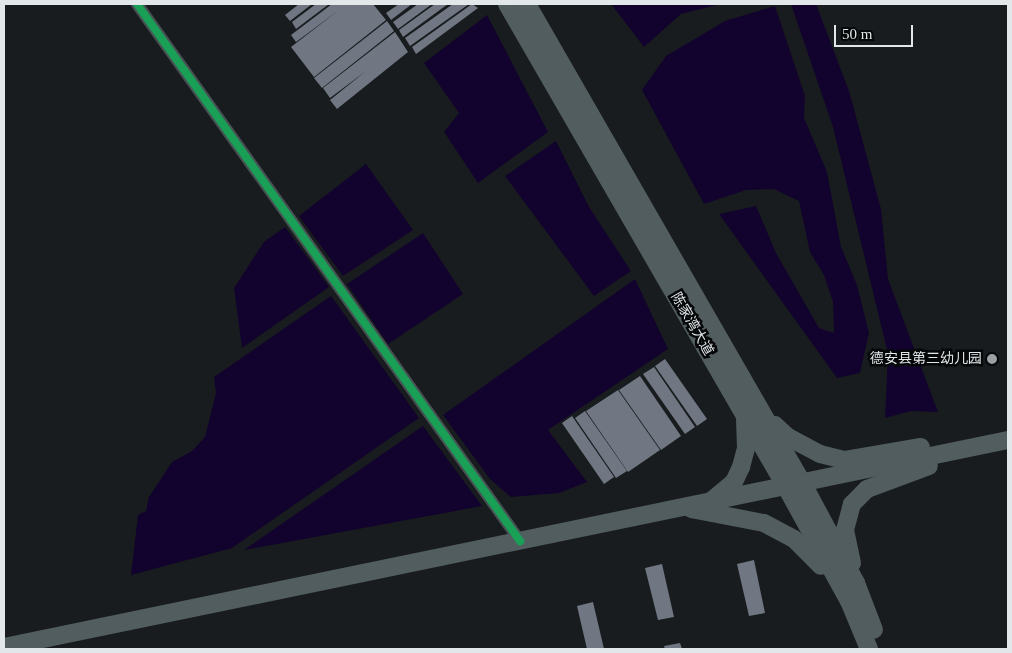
<!DOCTYPE html>
<html>
<head>
<meta charset="utf-8">
<style>
	body { margin:0 }
	#map { position:relative; width:1012px; height:653px; overflow:hidden; background:#191c1e; font-family:"Times New Roman","Noto Sans SC",serif }
	div>[style] { position:absolute }
	[style*='--x'] { left:calc(var(--x)*1px); top:calc(var(--y)*1px); width:calc(var(--w)*1px); rotate:calc(var(--a)*1deg) }
	.water>* { inset:0; background:#11032d }
	.building>* { inset:0; background:#707783 }
	.street>* { height:12px; margin:-6px; padding:0 6px; transform-origin:6px; border-radius:6px; background:#475254 }
	.secondary>* { height:18px; margin:-9px; padding:0 9px; transform-origin:9px; border-radius:9px; background:#515d5f }
	.cycleway>* { height:8px; margin:-4px; padding:0 4px; transform-origin:4px; border-radius:4px; background:#1a9f57 }
	.dots>* { width:14px; height:14px; translate:-50% -50%; box-sizing:border-box; border:2px solid #050708; border-radius:50% }
	span { translate:-50% -50%; white-space:nowrap; text-align:center; line-height:1.15; -webkit-text-stroke:5px #050708; paint-order:stroke }
	.street-label { font-size:14px; color:#e2e7ea }
	.poi-label { font-size:14px; color:#e2e7ea }
	.right { translate:-100% -50%; text-align:right }
	.frame { position:absolute; inset:0; border:5px solid #e2e7ea; pointer-events:none }
	.scale { position:absolute; left:834px; top:25px; width:79px; height:22px; box-sizing:border-box; border:2px solid #e2e7ea; border-top:0; padding-left:6px; font-size:15px; line-height:18px; white-space:nowrap; color:#e2e7ea; -webkit-text-stroke:4px #050708; paint-order:stroke }
</style>
</head>
<body>
<div id="map">
	<div class="water">
		<div style="clip-path:polygon(611px 4px,721px 4px,681px 14px,644px 47px)"></div>
		<div style="clip-path:polygon(791px 4px,816px 4px,849px 91px,881px 209px,888px 279px,938px 412px,911px 411px,885px 418px,888px 354px,833px 127px)"></div>
		<div style="clip-path:polygon(775px 6px,805px 96px,804px 118px,827px 172px,841px 247px,857px 285px,869px 333px,860px 373px,837px 378px,719px 214px,756px 206px,776px 253px,819px 328px,834px 333px,833px 302px,824px 275px,810px 252px,799px 201px,774px 189px,746px 190px,704px 204px,642px 90px,666px 56px,725px 21px)"></div>
		<div style="clip-path:polygon(487px 15px,548px 132px,478px 183px,444px 132px,459px 113px,424px 63px)"></div>
		<div style="clip-path:polygon(556px 141px,589px 207px,631px 271px,594px 296px,505px 176px)"></div>
		<div style="clip-path:polygon(366px 164px,413px 230px,343px 276px,299px 216px)"></div>
		<div style="clip-path:polygon(285px 227px,329px 287px,242px 348px,234px 288px,264px 242px)"></div>
		<div style="clip-path:polygon(423px 233px,463px 294px,388px 344px,347px 284px)"></div>
		<div style="clip-path:polygon(635px 279px,668px 349px,548px 430px,587px 482px,559px 493px,511px 497px,490px 479px,443px 415px)"></div>
		<div style="clip-path:polygon(331px 296px,419px 418px,232px 548px,131px 575px,138px 515px,146px 511px,149px 497px,172px 462px,192px 451px,205px 437px,216px 393px,214px 377px)"></div>
		<div style="clip-path:polygon(423px 426px,482px 506px,244px 550px)"></div>
	</div>
	<div class="building">
		<div style="clip-path:polygon(299px 4px,312px 4px,290px 21px,285px 15px)"></div>
		<div style="clip-path:polygon(316px 4px,329px 4px,296px 29px,292px 22px)"></div>
		<div style="clip-path:polygon(332px 4px,373px 4px,386px 20px,314px 77px,291px 47px,339px 10px,296px 42px,291px 35px)"></div>
		<div style="clip-path:polygon(399px 4px,412px 4px,391px 20px,386px 13px)"></div>
		<div style="clip-path:polygon(418px 4px,432px 4px,398px 29px,393px 22px)"></div>
		<div style="clip-path:polygon(435px 4px,448px 4px,403px 37px,399px 30px)"></div>
		<div style="clip-path:polygon(453px 4px,469px 4px,410px 46px,405px 38px)"></div>
		<div style="clip-path:polygon(472px 4px,478px 8px,416px 54px,412px 47px)"></div>
		<div style="clip-path:polygon(387px 21px,394px 31px,322px 88px,314px 78px)"></div>
		<div style="clip-path:polygon(395px 32px,408px 52px,337px 109px,330px 100px,366px 71px,330px 98px,323px 88px)"></div>
		<div style="clip-path:polygon(665px 359px,707px 419px,697px 426px,655px 366px)"></div>
		<div style="clip-path:polygon(654px 367px,695px 427px,685px 434px,643px 374px)"></div>
		<div style="clip-path:polygon(640px 376px,681px 436px,661px 450px,619px 390px)"></div>
		<div style="clip-path:polygon(618px 390px,660px 450px,628px 472px,586px 411px)"></div>
		<div style="clip-path:polygon(585px 411px,627px 471px,616px 478px,575px 418px)"></div>
		<div style="clip-path:polygon(572px 416px,614px 477px,604px 484px,562px 423px)"></div>
		<div style="clip-path:polygon(754px 560px,765px 613px,749px 616px,737px 564px)"></div>
		<div style="clip-path:polygon(662px 564px,674px 617px,658px 620px,645px 568px)"></div>
		<div style="clip-path:polygon(593px 602px,604px 649px,587px 649px,577px 606px)"></div>
		<div style="clip-path:polygon(680px 643px,682px 649px,665px 649px,664px 646px)"></div>
	</div>
	<div class="street">
		<div style="--x:137;--y:4;--w:660;--a:54.5"></div>
	</div>
	<div class="secondary">
		<div style="--x:507;--y:4;--w:558;--a:59.99"></div>
		<div style="--x:786;--y:487;--w:130;--a:61.1"></div>
		<div style="--x:849;--y:601;--w:52;--a:67.4"></div>
		<div style="--x:527;--y:4;--w:554;--a:60.1"></div>
		<div style="--x:803;--y:484;--w:112;--a:61.8"></div>
		<div style="--x:856;--y:583;--w:50;--a:69"></div>
		<div style="--x:775;--y:425;--w:18;--a:43"></div>
		<div style="--x:788;--y:437;--w:36;--a:28"></div>
		<div style="--x:820;--y:454;--w:25;--a:14"></div>
		<div style="--x:844;--y:460;--w:78;--a:-9.6"></div>
		<div style="--x:710;--y:502;--w:31;--a:-40"></div>
		<div style="--x:734;--y:482;--w:17;--a:-65"></div>
		<div style="--x:741;--y:467;--w:20;--a:-75"></div>
		<div style="--x:746;--y:448;--w:29;--a:-92"></div>
		<div style="--x:691;--y:509;--w:74;--a:10.9"></div>
		<div style="--x:764;--y:523;--w:34;--a:28"></div>
		<div style="--x:794;--y:539;--w:38;--a:45"></div>
		<div style="--x:852;--y:563;--w:34;--a:-102"></div>
		<div style="--x:845;--y:530;--w:27;--a:-75"></div>
		<div style="--x:852;--y:504;--w:21;--a:-45"></div>
		<div style="--x:867;--y:489;--w:66;--a:-20.4"></div>
		<div style="--x:4;--y:647;--w:1025;--a:-11.65"></div>
	</div>
	<div class="cycleway">
		<div style="--x:137;--y:4;--w:660;--a:54.5"></div>
	</div>
	<div class="dots">
		<div style="left:992px;top:359px;background:#9ca0a3"></div>
	</div>
	<div class="street-label">
		<span style="left:692px;top:324px;rotate:60deg">陈家湾大道</span>
	</div>
	<div class="poi-label">
		<span class="right" style="left:982px;top:359px">德安县第三幼儿园</span>
	</div>
	<div class="frame"></div>
	<div class="scale">50 m</div>
</div>
</body>
</html>
